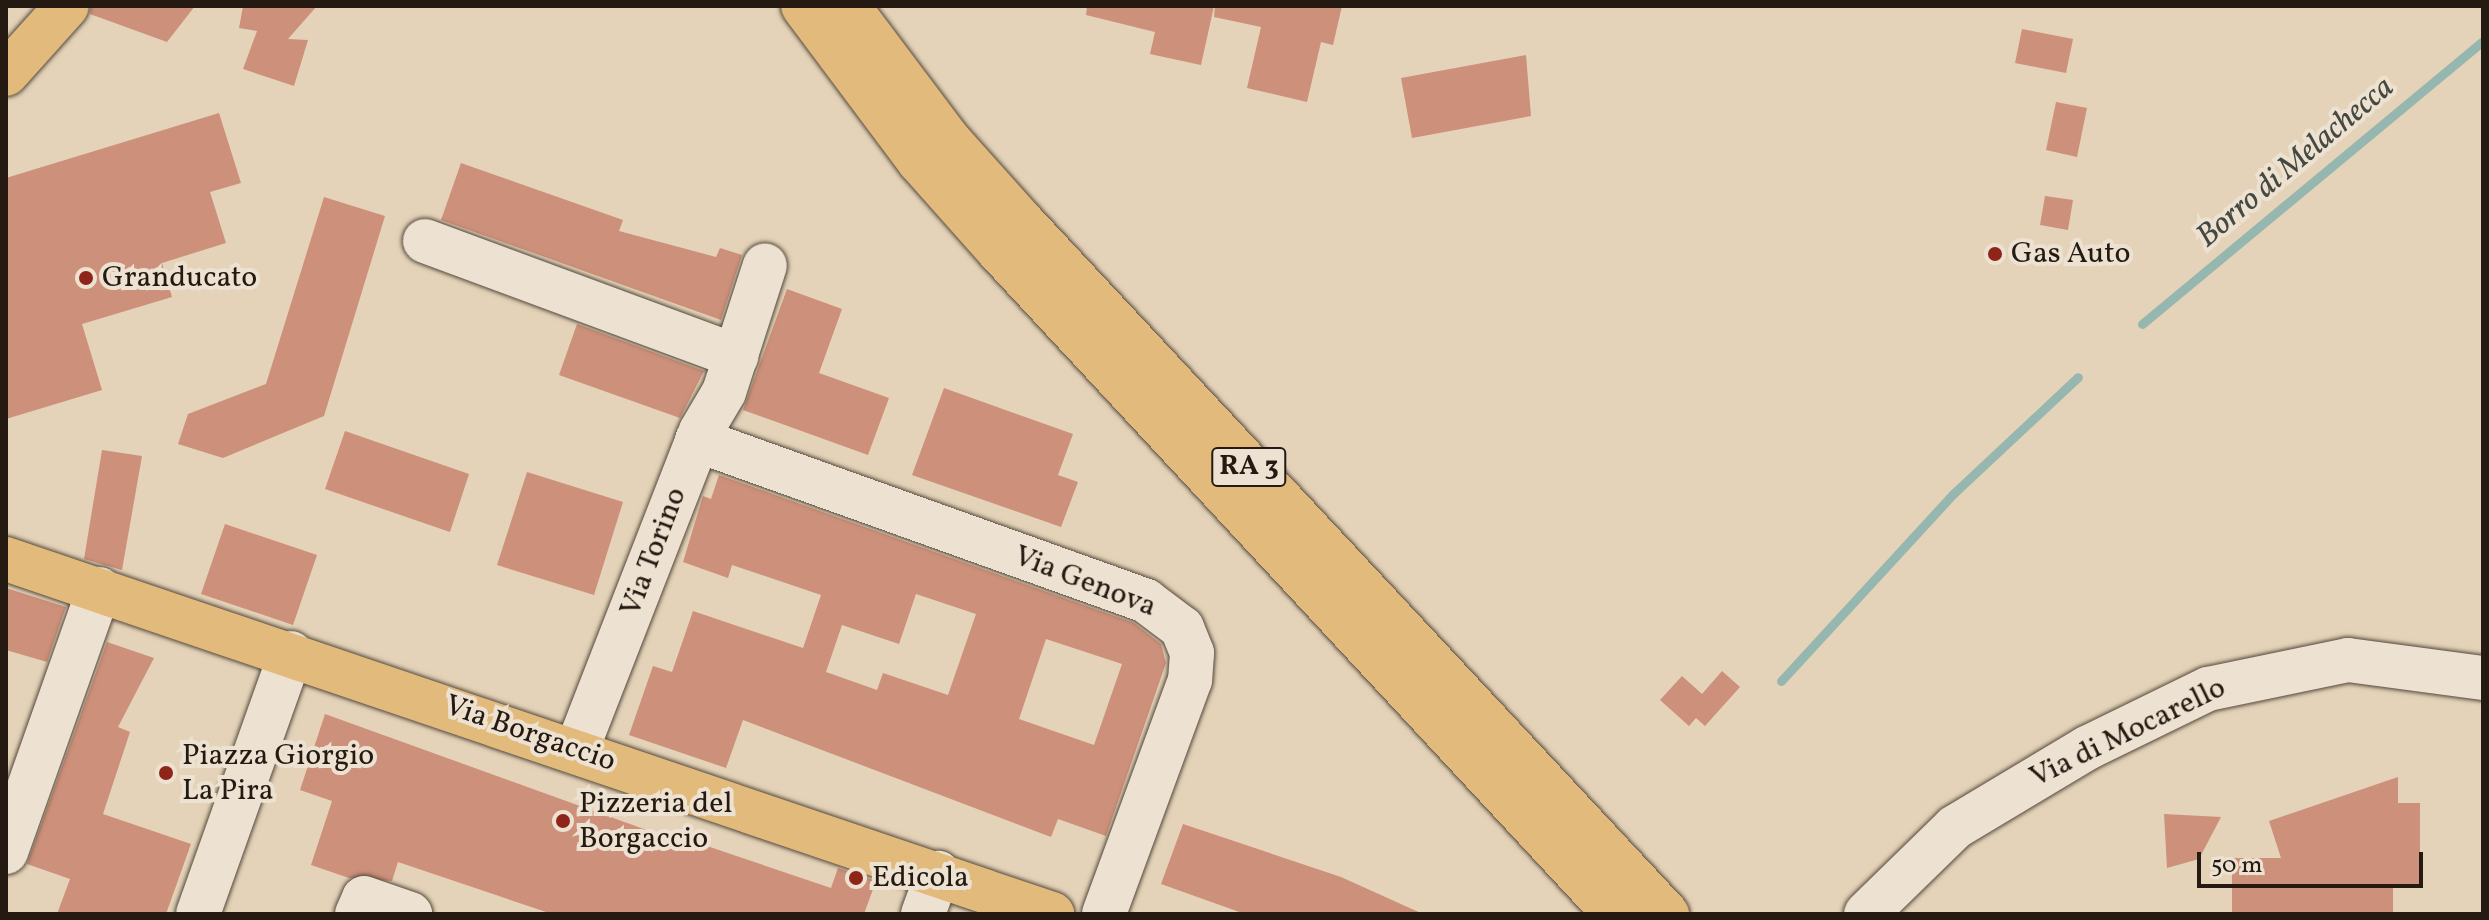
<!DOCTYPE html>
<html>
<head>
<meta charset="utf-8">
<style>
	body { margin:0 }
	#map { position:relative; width:2489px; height:920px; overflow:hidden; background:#e4d3b8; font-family:Vollkorn,serif }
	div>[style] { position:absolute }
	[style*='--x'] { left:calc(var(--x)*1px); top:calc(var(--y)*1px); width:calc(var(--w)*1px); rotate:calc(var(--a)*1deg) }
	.stream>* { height:9px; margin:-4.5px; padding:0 4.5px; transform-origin:4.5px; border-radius:4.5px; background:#95b7b0 }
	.building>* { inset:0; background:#cd907a }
	.roads { filter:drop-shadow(0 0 2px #54483c) drop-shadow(0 0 2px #54483c) }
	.minor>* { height:44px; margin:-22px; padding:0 22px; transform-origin:22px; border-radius:22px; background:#ede2d1 }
	.major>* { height:44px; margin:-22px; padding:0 22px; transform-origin:22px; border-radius:22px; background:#e2ba7c }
	.highway>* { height:44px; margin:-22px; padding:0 22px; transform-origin:22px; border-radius:22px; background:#e2ba7c }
	.dots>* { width:22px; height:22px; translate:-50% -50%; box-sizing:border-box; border:4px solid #ede2d1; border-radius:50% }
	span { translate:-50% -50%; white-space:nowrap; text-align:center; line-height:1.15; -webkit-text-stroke:8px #ede2d1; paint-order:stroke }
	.shield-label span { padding:2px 6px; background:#ede2d1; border:2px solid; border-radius:6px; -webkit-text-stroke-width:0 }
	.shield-label { font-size:28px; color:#241a12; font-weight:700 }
	.poi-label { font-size:30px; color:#241a12 }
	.left { translate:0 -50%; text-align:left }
	.street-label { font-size:30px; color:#241a12 }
	.water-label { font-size:32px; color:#464941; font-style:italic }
	.frame { position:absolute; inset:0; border:8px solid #241a12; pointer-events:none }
	.scale { position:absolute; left:2197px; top:852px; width:226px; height:36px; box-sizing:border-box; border:4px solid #241a12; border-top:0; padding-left:10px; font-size:24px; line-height:28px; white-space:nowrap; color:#241a12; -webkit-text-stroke:6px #ede2d1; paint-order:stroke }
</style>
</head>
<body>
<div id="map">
	<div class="stream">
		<div style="--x:2142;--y:324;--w:443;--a:-39.7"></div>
		<div style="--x:1781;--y:681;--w:254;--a:-47.4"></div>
		<div style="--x:1953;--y:494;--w:171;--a:-43.1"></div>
	</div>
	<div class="building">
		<div style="clip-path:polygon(91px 6px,195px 6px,167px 42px,90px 14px)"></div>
		<div style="clip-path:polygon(243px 6px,317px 6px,288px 39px,308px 40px,294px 86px,243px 69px,257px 31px,239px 28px)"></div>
		<div style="clip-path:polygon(1087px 6px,1214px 6px,1201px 65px,1150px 54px,1155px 32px,1086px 15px)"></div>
		<div style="clip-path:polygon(1215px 6px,1342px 6px,1333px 45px,1321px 42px,1307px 102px,1247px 88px,1261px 27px,1214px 17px)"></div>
		<div style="clip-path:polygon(2022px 29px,2073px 39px,2066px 73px,2015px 63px)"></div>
		<div style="clip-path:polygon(1526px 55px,1531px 116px,1412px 138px,1401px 78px)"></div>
		<div style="clip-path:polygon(2056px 102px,2087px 108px,2077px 157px,2046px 150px)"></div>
		<div style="clip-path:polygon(219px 113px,241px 183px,210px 192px,226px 243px,162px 263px,172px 297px,82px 324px,102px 390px,6px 419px,6px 178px)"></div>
		<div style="clip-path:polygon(461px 163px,623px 220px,619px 231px,716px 257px,720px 248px,742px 255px,721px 320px,441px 220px)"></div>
		<div style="clip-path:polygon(2045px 196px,2073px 200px,2068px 230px,2040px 225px)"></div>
		<div style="clip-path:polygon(324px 197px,385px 216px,324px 416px,223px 458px,178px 444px,188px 414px,266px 384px)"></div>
		<div style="clip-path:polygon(787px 289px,842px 309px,819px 373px,889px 398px,868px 455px,743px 410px)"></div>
		<div style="clip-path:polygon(577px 324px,704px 371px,680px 418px,559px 375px)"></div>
		<div style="clip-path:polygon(944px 388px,1073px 434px,1058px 475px,1078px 482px,1061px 527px,912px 475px)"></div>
		<div style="clip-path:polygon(345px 431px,469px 474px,450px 532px,325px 489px)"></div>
		<div style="clip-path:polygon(102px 450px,142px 456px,122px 570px,84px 559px)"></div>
		<div style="clip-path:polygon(527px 472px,623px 502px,594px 595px,497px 565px)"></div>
		<div style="clip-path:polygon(evenodd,719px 475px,1134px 623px,1161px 644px,1166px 663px,1106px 836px,1058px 819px,1051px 837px,743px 720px,726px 768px,629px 735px,653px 666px,672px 672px,693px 611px,803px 648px,821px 595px,732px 565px,728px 578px,683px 562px,703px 496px,711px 499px,719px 475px,916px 594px,976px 614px,948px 695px,883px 673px,877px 690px,826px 672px,842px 625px,899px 644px,916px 594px,719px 475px,1046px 639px,1122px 664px,1094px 745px,1019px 719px,1046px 639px)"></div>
		<div style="clip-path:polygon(225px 524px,317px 555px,293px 625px,201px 594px)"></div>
		<div style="clip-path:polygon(6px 588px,66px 607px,47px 662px,6px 650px)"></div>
		<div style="clip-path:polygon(107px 642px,154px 658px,118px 727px,130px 732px,103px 814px,191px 844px,166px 914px,57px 914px,70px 879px,27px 864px)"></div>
		<div style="clip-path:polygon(1722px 671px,1740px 687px,1705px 726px,1696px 718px,1689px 726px,1660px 700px,1682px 676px,1702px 694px)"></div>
		<div style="clip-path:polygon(325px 714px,702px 850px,704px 845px,831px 888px,838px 868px,876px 881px,864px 914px,552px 914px,398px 862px,392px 881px,349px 878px,311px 865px,332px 801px,300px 790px)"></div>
		<div style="clip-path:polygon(2398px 777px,2398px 803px,2420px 803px,2420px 887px,2393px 887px,2393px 914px,2232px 914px,2232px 858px,2281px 858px,2269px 821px)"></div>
		<div style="clip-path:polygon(2164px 814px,2221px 817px,2199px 859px,2167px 868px)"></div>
		<div style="clip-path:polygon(1183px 824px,1341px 877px,1423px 914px,1245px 914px,1161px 884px)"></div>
	</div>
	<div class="roads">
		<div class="minor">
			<div style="--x:425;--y:241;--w:332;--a:20.3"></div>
			<div style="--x:697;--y:440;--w:477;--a:19.7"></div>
			<div style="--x:1146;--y:601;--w:45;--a:36.9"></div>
			<div style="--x:1182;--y:628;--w:27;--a:68"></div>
			<div style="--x:1192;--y:653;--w:27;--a:94"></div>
			<div style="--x:1190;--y:680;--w:249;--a:110.2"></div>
			<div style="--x:577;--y:749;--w:341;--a:-68.7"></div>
			<div style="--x:701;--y:431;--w:45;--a:-59.5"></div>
			<div style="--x:724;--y:392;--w:133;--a:-72.1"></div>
			<div style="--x:6;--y:852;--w:279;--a:-70.5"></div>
			<div style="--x:198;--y:914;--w:277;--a:-70.4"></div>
			<div style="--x:357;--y:914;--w:17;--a:-66"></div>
			<div style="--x:364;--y:898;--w:49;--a:19.2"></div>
			<div style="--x:923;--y:914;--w:44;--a:-69.9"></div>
			<div style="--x:1866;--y:914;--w:124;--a:-44.3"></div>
			<div style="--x:1955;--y:827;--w:154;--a:-30.9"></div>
			<div style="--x:2087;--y:748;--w:135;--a:-26"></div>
			<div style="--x:2208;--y:689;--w:143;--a:-11.7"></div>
			<div style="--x:2348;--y:660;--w:136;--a:7.6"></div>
		</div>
		<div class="major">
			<div style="--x:6;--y:74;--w:91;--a:-48.1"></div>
			<div style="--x:6;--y:559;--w:1105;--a:18.75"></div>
		</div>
		<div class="highway">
			<div style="--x:803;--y:6;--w:194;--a:53.2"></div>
			<div style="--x:919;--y:161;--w:119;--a:48.4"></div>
			<div style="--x:998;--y:250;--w:906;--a:47.1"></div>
			<div style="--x:848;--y:6;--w:165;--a:53.1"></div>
			<div style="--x:947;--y:138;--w:114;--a:48.2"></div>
			<div style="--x:1023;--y:223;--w:945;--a:47.02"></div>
		</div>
	</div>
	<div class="dots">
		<div style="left:1995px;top:254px;background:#8f2418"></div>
		<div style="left:86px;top:278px;background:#8f2418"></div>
		<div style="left:166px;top:773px;background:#8f2418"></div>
		<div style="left:563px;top:821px;background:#8f2418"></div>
		<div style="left:856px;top:878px;background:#8f2418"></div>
	</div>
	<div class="shield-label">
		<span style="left:1249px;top:467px">RA 3</span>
	</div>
	<div class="poi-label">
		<span class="left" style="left:2011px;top:254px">Gas Auto</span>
		<span class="left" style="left:102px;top:278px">Granducato</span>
		<span class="left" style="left:182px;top:773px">Piazza Giorgio<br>La Pira</span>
		<span class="left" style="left:579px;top:821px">Pizzeria del<br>Borgaccio</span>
		<span class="left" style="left:872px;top:878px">Edicola</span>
	</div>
	<div class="street-label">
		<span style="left:654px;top:552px;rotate:-69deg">Via Torino</span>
		<span style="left:1085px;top:582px;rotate:21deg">Via Genova</span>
		<span style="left:2128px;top:733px;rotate:-26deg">Via di Mocarello</span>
		<span style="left:530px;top:734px;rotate:19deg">Via Borgaccio</span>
	</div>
	<div class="water-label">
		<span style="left:2296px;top:163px;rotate:-40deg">Borro di Melachecca</span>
	</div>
	<div class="frame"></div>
	<div class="scale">50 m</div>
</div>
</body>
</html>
